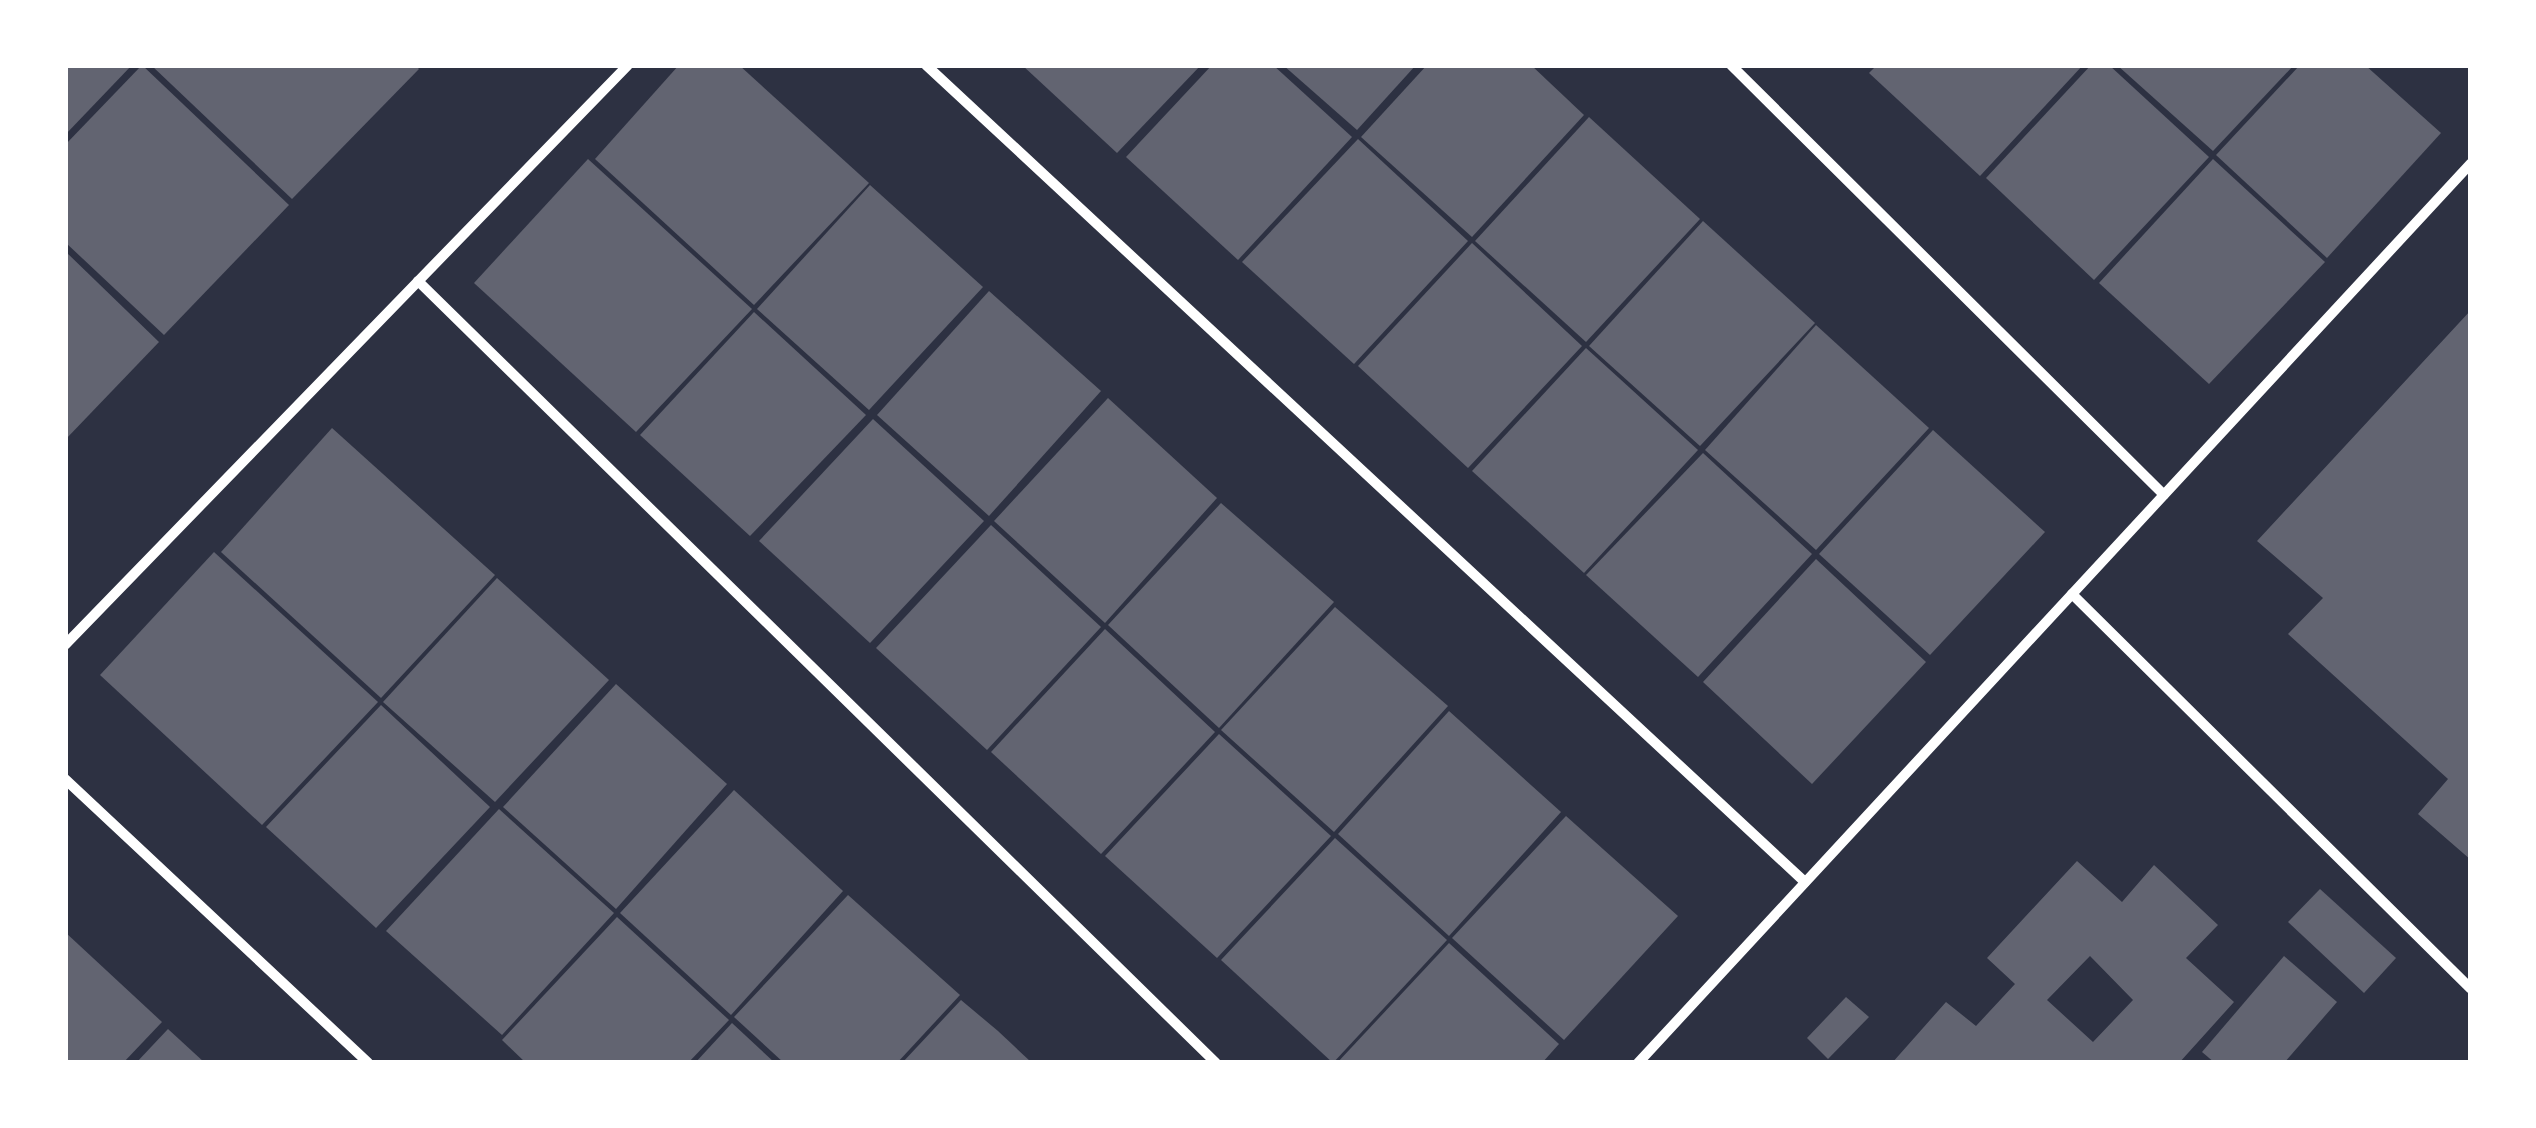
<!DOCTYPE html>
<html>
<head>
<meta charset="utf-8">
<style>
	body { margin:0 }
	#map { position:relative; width:2536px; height:1128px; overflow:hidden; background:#2d3142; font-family:Helvetica,sans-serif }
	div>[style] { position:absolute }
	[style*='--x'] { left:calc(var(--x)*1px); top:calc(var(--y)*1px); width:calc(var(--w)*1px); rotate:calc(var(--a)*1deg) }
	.building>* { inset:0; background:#626471 }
	.minor>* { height:10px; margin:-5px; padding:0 5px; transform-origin:5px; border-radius:5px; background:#fff }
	span { translate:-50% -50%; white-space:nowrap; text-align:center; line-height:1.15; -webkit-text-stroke:8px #fff; paint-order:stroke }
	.frame { position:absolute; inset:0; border:68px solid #fff; pointer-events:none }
</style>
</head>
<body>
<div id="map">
	<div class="building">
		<div style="clip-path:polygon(65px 65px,132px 65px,65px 135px)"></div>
		<div style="clip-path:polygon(142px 65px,289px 205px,164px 335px,65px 242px,65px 145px)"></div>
		<div style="clip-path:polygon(151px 65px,415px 65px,419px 69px,292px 199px)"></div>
		<div style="clip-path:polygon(679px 65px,739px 65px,869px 183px,754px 305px,595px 159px)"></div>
		<div style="clip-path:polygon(1022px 65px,1201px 65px,1117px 153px)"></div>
		<div style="clip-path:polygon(1212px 65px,1273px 65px,1352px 137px,1238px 260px,1126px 157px)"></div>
		<div style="clip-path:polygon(1283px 65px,1416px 65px,1357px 130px)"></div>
		<div style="clip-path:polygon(1427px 65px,1531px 65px,1584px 115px,1472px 237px,1361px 137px)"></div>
		<div style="clip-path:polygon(1877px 65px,2083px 65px,1980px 176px,1869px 73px)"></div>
		<div style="clip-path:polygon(2091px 65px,2109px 65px,2209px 157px,2094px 280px,1986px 178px)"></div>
		<div style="clip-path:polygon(2117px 65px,2294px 65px,2213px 151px)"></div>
		<div style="clip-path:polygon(2300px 65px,2365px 65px,2441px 133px,2327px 258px,2216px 155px)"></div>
		<div style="clip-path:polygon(1589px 117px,1700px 219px,1586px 342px,1475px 241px)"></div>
		<div style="clip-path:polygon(1358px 139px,1468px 241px,1354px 364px,1242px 262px)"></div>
		<div style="clip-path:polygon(588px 159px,752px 309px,636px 432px,474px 283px)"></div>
		<div style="clip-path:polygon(2213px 159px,2325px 262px,2209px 384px,2099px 283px)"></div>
		<div style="clip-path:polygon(870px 185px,983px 287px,869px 410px,757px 309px)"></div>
		<div style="clip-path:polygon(1703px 221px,1815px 323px,1700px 446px,1589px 346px)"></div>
		<div style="clip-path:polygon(1472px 243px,1582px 346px,1468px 468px,1358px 366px)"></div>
		<div style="clip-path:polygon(65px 251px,159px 342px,65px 440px)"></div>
		<div style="clip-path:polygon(989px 291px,1101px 391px,989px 516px,877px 415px)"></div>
		<div style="clip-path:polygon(2471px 310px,2471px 860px,2418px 814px,2448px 779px,2288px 634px,2323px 598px,2257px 541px)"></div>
		<div style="clip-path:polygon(754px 312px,866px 415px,750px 536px,640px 435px)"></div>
		<div style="clip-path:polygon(1816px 325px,1929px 428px,1816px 550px,1705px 450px)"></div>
		<div style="clip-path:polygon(1586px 348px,1698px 450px,1584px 573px,1472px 471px)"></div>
		<div style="clip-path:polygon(1108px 398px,1217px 498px,1105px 623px,994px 521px)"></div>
		<div style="clip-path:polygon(873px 419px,984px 521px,870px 643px,759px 541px)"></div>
		<div style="clip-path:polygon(332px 428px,495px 575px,381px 698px,221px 552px)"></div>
		<div style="clip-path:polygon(1933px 430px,2045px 532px,1930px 655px,1819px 554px)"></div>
		<div style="clip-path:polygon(1703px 453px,1812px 554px,1698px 677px,1586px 575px)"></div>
		<div style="clip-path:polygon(1221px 503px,1334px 602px,1219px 728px,1108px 625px)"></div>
		<div style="clip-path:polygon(991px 525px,1101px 627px,987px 750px,876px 648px)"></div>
		<div style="clip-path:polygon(214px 552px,378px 702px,262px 825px,100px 675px)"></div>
		<div style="clip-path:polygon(1816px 559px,1926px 662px,1812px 784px,1703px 682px)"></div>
		<div style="clip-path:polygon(497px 578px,609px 680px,495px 802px,383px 702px)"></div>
		<div style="clip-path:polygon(1335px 607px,1448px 706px,1334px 832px,1221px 730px)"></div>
		<div style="clip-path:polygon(1105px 629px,1215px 732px,1101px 854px,991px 752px)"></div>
		<div style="clip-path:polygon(616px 684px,727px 784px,616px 909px,503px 807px)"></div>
		<div style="clip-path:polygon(381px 705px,490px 807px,376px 928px,266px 827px)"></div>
		<div style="clip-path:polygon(1449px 711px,1561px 812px,1449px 936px,1338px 834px)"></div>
		<div style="clip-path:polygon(1219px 734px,1331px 836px,1217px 958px,1105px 856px)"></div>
		<div style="clip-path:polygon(734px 790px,843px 891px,731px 1015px,620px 913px)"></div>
		<div style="clip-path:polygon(499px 809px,614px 913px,502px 1035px,386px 931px)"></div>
		<div style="clip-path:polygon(1566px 816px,1678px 916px,1564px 1040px,1452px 938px)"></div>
		<div style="clip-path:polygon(1335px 838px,1447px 940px,1333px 1063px,1221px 960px)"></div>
		<div style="clip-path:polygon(evenodd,2077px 861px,2122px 902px,2154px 865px,2218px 925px,2186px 958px,2234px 1002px,2179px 1063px,1892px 1063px,1946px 1002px,1976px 1026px,2015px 984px,1987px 958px,2077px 861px,2090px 956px,2133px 1000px,2093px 1042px,2047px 1000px,2090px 956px)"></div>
		<div style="clip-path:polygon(2320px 889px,2396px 958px,2364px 993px,2288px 922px)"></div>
		<div style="clip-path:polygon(848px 895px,960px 995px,897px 1063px,784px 1063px,734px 1017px)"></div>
		<div style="clip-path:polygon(617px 917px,729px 1020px,688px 1063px,526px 1063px,502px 1040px)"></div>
		<div style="clip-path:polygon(65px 932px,162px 1022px,123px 1063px,65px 1063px)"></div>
		<div style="clip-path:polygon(1449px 943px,1559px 1044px,1542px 1063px,1337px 1063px)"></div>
		<div style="clip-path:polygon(2284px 956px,2337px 1002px,2284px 1063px,2215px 1063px,2202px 1052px)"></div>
		<div style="clip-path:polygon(1846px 997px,1869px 1017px,1828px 1059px,1807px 1038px)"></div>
		<div style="clip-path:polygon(961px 1000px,998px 1031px,1032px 1063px,902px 1063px)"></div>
		<div style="clip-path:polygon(732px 1023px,775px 1063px,695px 1063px)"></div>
		<div style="clip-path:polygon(168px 1029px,205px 1063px,136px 1063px)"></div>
	</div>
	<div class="minor">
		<div style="--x:926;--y:65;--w:1200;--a:42.91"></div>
		<div style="--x:1731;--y:65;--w:610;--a:44.8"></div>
		<div style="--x:418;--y:281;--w:1117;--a:44.42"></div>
		<div style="--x:2072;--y:594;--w:561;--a:44.71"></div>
		<div style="--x:65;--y:645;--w:808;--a:-45.85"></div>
		<div style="--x:65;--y:779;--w:415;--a:43.1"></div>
		<div style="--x:1638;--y:1063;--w:1226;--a:-47.21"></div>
	</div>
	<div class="frame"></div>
</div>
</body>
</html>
